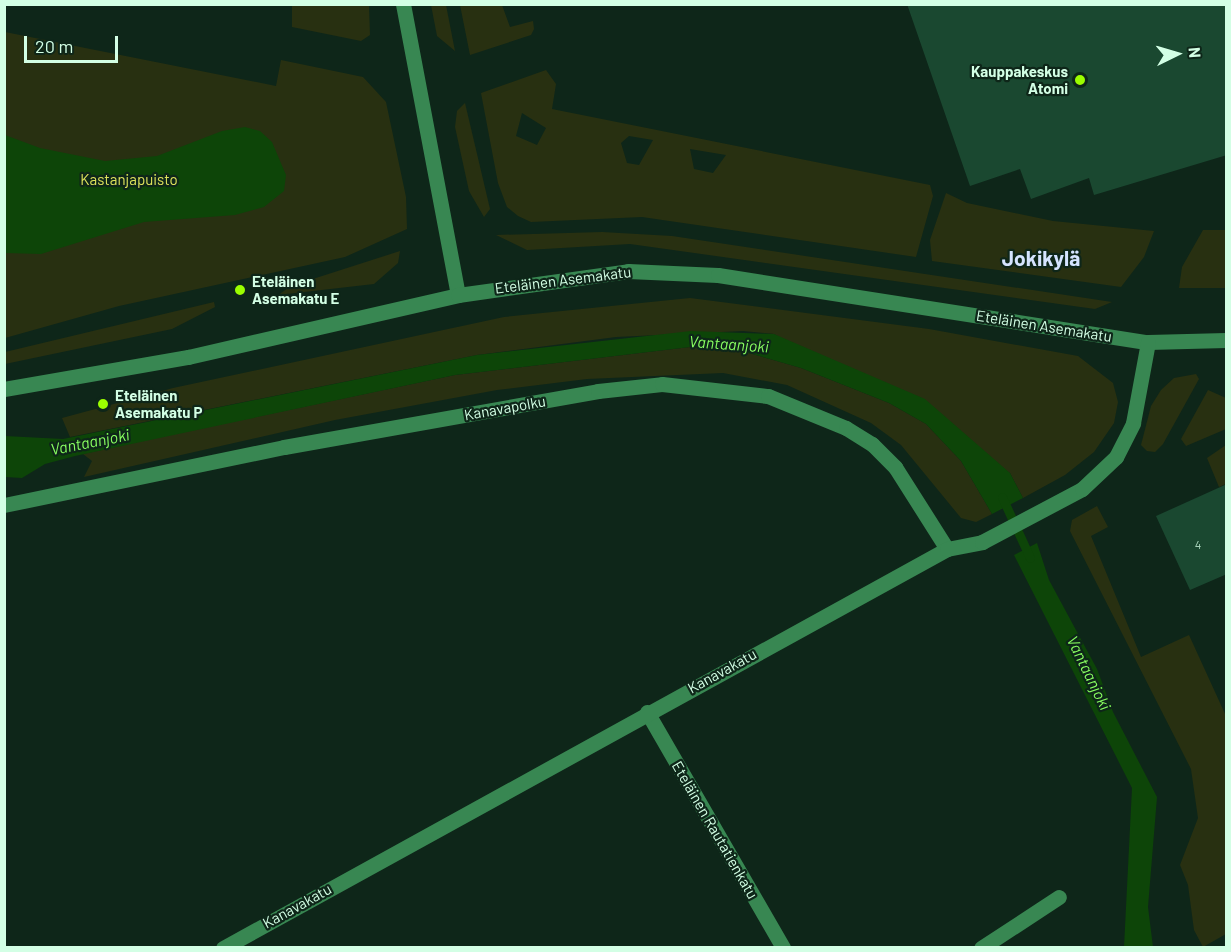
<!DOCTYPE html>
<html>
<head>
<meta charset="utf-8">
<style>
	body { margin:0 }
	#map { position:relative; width:1231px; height:952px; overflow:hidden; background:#0e2619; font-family:Barlow,sans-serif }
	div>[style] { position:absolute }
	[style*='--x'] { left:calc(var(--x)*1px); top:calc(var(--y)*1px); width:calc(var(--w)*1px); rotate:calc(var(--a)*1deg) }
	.green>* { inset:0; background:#283011 }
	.water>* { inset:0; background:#0d4508 }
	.stream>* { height:9px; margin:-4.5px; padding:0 4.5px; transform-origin:4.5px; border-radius:4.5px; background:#0d4508 }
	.building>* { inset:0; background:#1a4830 }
	.minor>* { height:15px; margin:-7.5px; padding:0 7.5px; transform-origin:7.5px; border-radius:7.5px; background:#388752 }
	.dots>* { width:16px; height:16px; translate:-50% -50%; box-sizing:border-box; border:3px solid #0e2619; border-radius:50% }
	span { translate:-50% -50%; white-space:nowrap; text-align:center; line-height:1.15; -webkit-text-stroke:4.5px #0e2619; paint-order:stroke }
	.number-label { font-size:12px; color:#a5d1b8 }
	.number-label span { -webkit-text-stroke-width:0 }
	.poi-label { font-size:15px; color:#d3ffe5; font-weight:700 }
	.right { translate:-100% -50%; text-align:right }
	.left { translate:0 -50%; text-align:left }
	.park-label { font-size:15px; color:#dee35b }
	.street-label { font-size:15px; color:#d3ffe5 }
	.water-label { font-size:16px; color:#88ff61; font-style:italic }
	.district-label { font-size:21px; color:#d5e4ff; font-weight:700 }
	.frame { position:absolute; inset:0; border:6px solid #d3ffe5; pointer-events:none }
	.north { position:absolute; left:1147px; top:24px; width:60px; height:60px; -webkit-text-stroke:4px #0e2619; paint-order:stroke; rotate:85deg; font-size:16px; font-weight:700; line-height:24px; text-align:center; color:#d3ffe5 }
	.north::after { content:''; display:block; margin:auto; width:21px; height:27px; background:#d3ffe5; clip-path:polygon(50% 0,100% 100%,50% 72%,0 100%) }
	.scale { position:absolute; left:24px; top:36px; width:94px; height:27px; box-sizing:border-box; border:3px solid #d3ffe5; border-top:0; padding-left:8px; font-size:18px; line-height:21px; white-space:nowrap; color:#d3ffe5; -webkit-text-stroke:4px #0e2619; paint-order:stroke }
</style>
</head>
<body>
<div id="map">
	<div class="green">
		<div style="clip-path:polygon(292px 5px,369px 5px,370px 35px,361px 41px,292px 27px)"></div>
		<div style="clip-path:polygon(431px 5px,446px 5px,455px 51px,437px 36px)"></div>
		<div style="clip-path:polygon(460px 5px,502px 5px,510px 27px,533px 21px,534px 29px,531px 35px,470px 55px)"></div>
		<div style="clip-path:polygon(5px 32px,276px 86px,281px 60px,363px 77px,386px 102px,406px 197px,407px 229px,345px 257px,119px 306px,5px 338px)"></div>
		<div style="clip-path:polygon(evenodd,546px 70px,556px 84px,552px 109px,930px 185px,933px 196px,916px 257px,642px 217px,531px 222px,518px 216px,507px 207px,498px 183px,481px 93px,546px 70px,522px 113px,546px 128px,537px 145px,516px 136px,522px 113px,546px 70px,629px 136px,653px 140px,639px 165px,627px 163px,621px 143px,629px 136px,546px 70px,690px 149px,726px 155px,713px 173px,694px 169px,690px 149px)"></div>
		<div style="clip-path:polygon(465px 103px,490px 209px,484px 217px,469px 191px,455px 127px,457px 111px)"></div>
		<div style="clip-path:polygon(946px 193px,967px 203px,1053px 221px,1154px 231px,1144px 257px,1121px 287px,932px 261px,930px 240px)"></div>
		<div style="clip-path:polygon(1203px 230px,1226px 230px,1226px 288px,1179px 288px,1182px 267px)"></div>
		<div style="clip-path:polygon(602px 232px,672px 236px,1112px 302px,1095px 309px,630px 244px,527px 250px,496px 235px)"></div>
		<div style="clip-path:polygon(400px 251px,398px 263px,374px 284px,278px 295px,291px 286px)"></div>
		<div style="clip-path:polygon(690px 298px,929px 329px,1078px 356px,1113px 383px,1118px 402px,1114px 423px,1094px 452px,1065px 475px,1023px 498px,1010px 473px,774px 334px,743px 331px,616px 337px,477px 355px,70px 437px,62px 418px,173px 388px,504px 317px)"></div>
		<div style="clip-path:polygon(214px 302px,215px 307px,172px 329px,5px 364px,5px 352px)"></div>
		<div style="clip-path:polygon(690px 347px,749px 353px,801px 368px,889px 403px,926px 424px,961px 461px,992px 514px,976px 522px,961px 518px,901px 445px,871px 423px,787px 385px,723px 373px,587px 379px,497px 390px,335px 420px,84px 477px,92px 461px,83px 454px,160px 437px,455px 375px)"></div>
		<div style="clip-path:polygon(1196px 374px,1199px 379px,1163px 444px,1155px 452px,1147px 451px,1141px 445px,1151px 406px,1161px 390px,1174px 378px)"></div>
		<div style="clip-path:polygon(1208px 390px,1226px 398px,1226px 429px,1186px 446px,1181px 439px)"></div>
		<div style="clip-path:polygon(1226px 445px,1226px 484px,1219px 487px,1207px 458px)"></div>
		<div style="clip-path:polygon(1097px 506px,1108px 527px,1091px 536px,1141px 657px,1189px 635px,1226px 716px,1226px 934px,1203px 947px,1194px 930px,1188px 885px,1180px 865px,1198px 818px,1191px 769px,1070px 531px,1072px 520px)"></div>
	</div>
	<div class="water">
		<div style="clip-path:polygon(245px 127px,260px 131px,272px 142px,286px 175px,284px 191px,264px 207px,235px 215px,144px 222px,41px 254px,5px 253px,5px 135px,40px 148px,105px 161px,157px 156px,222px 131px)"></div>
		<div style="clip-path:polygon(691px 331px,774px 334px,925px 399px,1010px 473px,1023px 498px,992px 514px,961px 461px,926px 424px,889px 403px,801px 368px,749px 353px,690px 347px,455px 375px,75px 456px,45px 464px,22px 478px,5px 477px,5px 436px,63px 439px,477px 355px)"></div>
		<div style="clip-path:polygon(1037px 543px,1049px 580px,1097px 669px,1113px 712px,1157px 797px,1148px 907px,1153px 947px,1124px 947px,1132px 788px,1014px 555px)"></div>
	</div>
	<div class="stream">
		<div style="--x:1002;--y:497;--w:67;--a:65.3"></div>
	</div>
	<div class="building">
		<div style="clip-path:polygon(907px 4px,1227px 4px,1227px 155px,1094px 195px,1089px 178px,1031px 199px,1020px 169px,970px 186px)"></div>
		<div style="clip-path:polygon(1227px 484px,1227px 574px,1190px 590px,1156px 516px)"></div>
	</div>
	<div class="minor">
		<div style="--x:403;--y:4;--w:296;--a:79.3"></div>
		<div style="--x:4;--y:389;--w:187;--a:-9.9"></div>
		<div style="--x:188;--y:357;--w:277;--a:-12.9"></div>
		<div style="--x:458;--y:295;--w:172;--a:-8"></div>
		<div style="--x:628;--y:271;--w:90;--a:2.5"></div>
		<div style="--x:718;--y:275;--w:435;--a:8.9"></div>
		<div style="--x:1148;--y:342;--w:78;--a:-1.5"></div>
		<div style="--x:4;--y:505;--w:286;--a:-11.7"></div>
		<div style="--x:284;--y:447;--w:319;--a:-10.1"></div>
		<div style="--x:598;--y:391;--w:64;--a:-6.2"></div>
		<div style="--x:662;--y:384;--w:107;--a:6.5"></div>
		<div style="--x:768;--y:396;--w:84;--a:22.3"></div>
		<div style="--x:846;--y:428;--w:31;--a:32"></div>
		<div style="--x:872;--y:444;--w:33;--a:45"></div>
		<div style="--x:895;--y:467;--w:97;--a:57.6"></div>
		<div style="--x:647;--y:712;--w:272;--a:60"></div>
		<div style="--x:223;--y:948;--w:827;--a:-28.86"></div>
		<div style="--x:947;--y:549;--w:36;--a:-11"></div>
		<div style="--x:982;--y:542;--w:113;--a:-27.9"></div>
		<div style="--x:1082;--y:489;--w:47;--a:-43.3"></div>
		<div style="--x:1116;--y:457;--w:38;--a:-63"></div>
		<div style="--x:1133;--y:423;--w:82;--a:-79.5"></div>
		<div style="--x:981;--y:948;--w:93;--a:-33.2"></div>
	</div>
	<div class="dots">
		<div style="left:1080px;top:80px;background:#9bfe00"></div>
		<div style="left:240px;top:290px;background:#9bfe00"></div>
		<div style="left:103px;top:404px;background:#9bfe00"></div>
	</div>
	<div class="number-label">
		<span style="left:1198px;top:545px">4</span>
	</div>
	<div class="poi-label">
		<span class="right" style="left:1068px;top:80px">Kauppakeskus<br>Atomi</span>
		<span class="left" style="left:252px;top:290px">Eteläinen<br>Asemakatu E</span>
		<span class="left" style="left:115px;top:404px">Eteläinen<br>Asemakatu P</span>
	</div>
	<div class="park-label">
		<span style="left:129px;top:180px">Kastanjapuisto</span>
	</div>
	<div class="street-label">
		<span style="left:563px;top:280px;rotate:-7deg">Eteläinen Asemakatu</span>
		<span style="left:1044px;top:326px;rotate:9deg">Eteläinen Asemakatu</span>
		<span style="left:505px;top:408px;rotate:-10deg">Kanavapolku</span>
		<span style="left:722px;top:671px;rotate:-29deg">Kanavakatu</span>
		<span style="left:715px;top:830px;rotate:60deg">Eteläinen Rautatienkatu</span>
		<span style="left:297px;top:906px;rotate:-29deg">Kanavakatu</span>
	</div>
	<div class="water-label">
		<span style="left:729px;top:344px;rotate:4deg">Vantaanjoki</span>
		<span style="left:90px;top:442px;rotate:-11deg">Vantaanjoki</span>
		<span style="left:1089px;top:673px;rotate:64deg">Vantaanjoki</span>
	</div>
	<div class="district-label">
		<span style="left:1041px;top:258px">Jokikylä</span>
	</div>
	<div class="frame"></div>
	<div class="north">N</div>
	<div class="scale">20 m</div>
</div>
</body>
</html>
